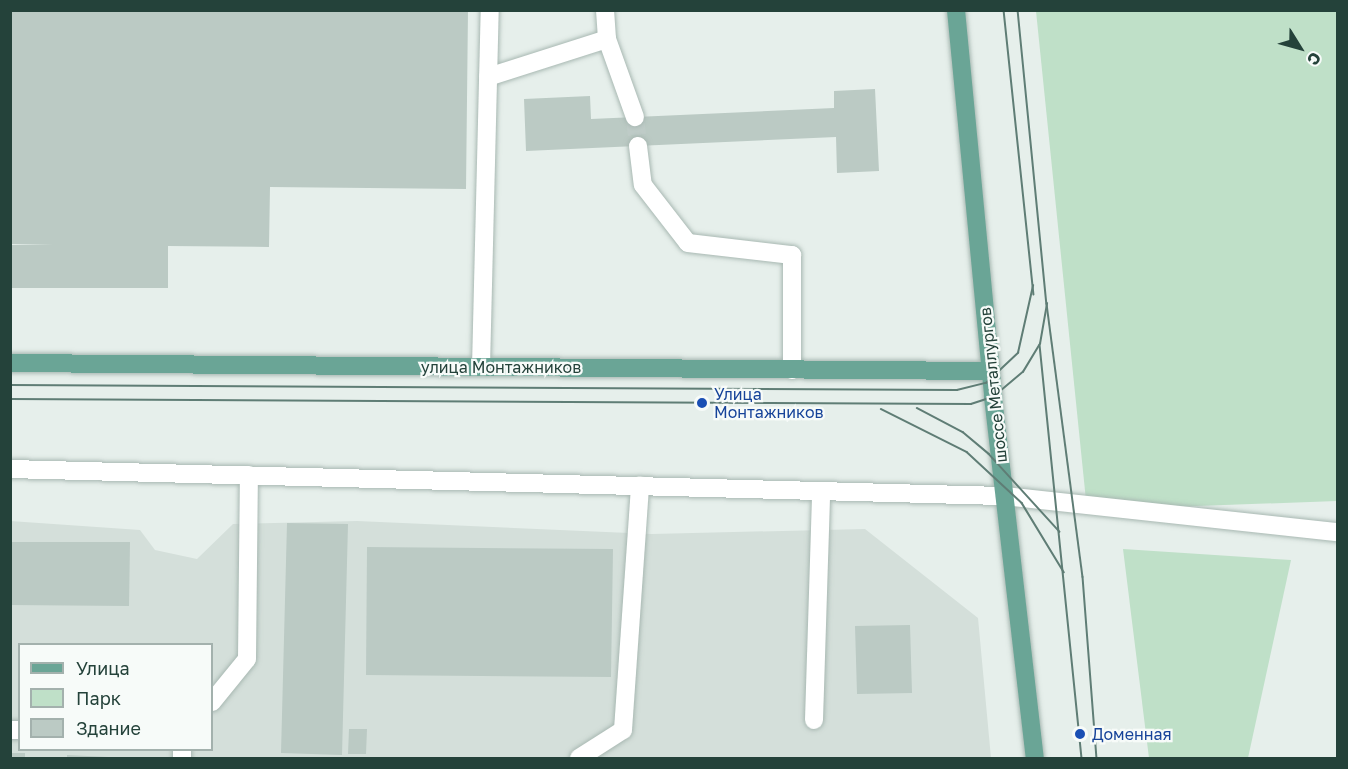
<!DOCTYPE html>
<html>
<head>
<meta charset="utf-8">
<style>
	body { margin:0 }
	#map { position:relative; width:1348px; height:769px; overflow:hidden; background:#e6efeb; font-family:"Golos Text",sans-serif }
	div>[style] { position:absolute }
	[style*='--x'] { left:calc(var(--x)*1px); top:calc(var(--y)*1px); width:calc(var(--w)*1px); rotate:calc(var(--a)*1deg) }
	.built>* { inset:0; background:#d4dfda }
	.green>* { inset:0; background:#bfe0c8 }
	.building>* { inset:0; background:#bbcac4 }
	.minor-tunnel>* { height:18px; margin-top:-9px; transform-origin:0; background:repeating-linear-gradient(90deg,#bfccc8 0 18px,transparent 0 27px) }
	.roads { filter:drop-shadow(0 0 2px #a8b8b2) drop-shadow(0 0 2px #a8b8b2) }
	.minor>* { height:18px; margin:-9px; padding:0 9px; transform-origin:9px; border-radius:9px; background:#fff }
	.major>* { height:18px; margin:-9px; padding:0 9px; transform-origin:9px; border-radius:9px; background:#6aa596 }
	.tram>* { height:1.5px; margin:-0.75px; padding:0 0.75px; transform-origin:0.75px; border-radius:0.75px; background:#5f7d75 }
	.dots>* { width:16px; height:16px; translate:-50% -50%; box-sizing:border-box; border:3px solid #f7fbf9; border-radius:50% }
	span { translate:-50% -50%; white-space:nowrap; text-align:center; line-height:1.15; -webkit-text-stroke:4.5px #f7fbf9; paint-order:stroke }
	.street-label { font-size:16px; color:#24423a }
	.transit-label { font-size:16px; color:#164399 }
	.left { translate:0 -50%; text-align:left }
	.frame { position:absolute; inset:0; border:12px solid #24423a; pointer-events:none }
	.legend { position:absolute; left:18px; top:643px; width:195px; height:108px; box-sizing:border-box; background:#f7fbf9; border:2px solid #a3b1ad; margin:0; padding:8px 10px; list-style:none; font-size:18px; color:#24423a }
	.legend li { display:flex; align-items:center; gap:12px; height:30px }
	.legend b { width:30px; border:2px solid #a3b1ad }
	.north { position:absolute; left:1270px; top:18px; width:60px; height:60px; -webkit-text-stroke:4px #f7fbf9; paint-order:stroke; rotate:127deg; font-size:16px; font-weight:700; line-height:24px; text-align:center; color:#24423a }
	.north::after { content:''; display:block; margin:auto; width:21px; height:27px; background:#24423a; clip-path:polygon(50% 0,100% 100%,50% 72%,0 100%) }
</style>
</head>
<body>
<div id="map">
	<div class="built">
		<div style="clip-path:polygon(evenodd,10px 521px,140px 530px,155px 550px,197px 559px,233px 524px,357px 521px,652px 534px,865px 529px,978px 618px,991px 758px,11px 758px,10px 521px,20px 644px,212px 644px,212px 750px,20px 750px,20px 644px)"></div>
	</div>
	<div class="green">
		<div style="clip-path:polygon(1036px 11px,1337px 11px,1337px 501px,1087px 510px)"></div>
		<div style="clip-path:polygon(1123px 549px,1291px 560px,1248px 758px,1149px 758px)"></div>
	</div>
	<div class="building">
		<div style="clip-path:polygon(10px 10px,468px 10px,466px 189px,270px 187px,269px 247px,168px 246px,168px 288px,10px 288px,10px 245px,53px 245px,10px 244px)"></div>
		<div style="clip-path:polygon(875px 89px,879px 171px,837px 173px,836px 137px,526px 151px,524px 99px,590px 96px,591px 119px,834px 108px,834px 91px)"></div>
		<div style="clip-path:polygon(287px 523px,348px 524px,342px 755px,281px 753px)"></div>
		<div style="clip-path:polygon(10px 542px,130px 542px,129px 606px,10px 605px)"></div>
		<div style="clip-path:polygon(367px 547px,613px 549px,611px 677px,366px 675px)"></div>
		<div style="clip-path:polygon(910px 625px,912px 693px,857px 694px,855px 626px)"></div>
		<div style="clip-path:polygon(349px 729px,367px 729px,366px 754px,348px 754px)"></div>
		<div style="clip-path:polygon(10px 753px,25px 753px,25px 758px,10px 758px)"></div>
		<div style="clip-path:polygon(67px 755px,108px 757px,108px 758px,67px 758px)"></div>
	</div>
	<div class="minor-tunnel">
		<div style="--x:635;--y:117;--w:29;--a:84"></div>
	</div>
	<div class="roads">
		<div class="minor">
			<div style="--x:605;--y:10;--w:29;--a:86"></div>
			<div style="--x:607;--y:39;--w:83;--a:70.3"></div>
			<div style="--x:488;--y:77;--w:125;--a:-17.7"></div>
			<div style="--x:638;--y:146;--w:39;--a:83"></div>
			<div style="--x:643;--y:185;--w:73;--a:52.2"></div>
			<div style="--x:688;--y:243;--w:105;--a:6.6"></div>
			<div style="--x:792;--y:255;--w:115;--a:90"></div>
			<div style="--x:481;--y:367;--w:357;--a:-88.6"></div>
			<div style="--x:10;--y:469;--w:994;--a:1.56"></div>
			<div style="--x:1004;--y:496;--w:336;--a:6.2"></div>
			<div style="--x:212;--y:702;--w:55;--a:-50.9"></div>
			<div style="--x:247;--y:659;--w:184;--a:-89.4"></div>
			<div style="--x:814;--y:720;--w:229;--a:-88.2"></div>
			<div style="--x:10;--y:730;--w:10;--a:0"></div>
			<div style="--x:182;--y:750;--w:8;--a:90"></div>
			<div style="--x:579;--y:758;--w:52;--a:-32.5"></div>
			<div style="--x:623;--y:730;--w:245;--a:-86"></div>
		</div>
		<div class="major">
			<div style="--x:956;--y:10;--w:389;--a:84.5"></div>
			<div style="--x:993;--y:397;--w:363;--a:83.4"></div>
			<div style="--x:10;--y:363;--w:981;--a:0.47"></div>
		</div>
	</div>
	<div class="tram">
		<div style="--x:1004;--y:10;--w:286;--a:84"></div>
		<div style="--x:1018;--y:10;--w:295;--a:84.4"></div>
		<div style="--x:1047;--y:304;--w:275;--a:82.5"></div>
		<div style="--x:1083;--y:577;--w:182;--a:85.6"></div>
		<div style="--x:1040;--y:345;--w:415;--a:84.2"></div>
		<div style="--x:10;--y:385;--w:947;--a:0.3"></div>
		<div style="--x:957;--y:390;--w:30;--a:-14"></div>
		<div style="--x:986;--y:383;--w:44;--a:-43.2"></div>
		<div style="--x:1018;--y:353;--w:69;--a:-77.4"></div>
		<div style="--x:10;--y:399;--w:961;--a:0.3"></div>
		<div style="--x:971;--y:404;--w:23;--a:-18"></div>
		<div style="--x:993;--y:397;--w:39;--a:-40"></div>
		<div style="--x:1023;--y:372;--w:33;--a:-59"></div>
		<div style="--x:1040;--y:344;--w:41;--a:-80.1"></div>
		<div style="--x:917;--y:408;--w:52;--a:27.6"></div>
		<div style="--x:963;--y:432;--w:34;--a:40"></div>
		<div style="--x:989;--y:454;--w:105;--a:47.7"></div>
		<div style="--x:881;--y:409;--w:96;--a:26.6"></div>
		<div style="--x:967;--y:452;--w:75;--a:42.8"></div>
		<div style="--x:1022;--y:503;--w:81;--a:58.7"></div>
	</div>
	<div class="dots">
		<div style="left:702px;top:403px;background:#1a4fb4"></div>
		<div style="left:1080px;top:734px;background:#1a4fb4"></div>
	</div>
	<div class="street-label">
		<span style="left:501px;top:367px">улица Монтажников</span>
		<span style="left:993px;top:385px;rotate:-96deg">шоссе Металлургов</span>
	</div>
	<div class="transit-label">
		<span class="left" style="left:714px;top:403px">Улица<br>Монтажников</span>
		<span class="left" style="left:1092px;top:734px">Доменная</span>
	</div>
	<div class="frame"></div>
	<ul class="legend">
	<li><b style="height:8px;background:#6aa596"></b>Улица</li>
	<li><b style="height:16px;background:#bfe0c8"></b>Парк</li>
	<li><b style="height:16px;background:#bbcac4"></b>Здание</li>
	</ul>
	<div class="north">С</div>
</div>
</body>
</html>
